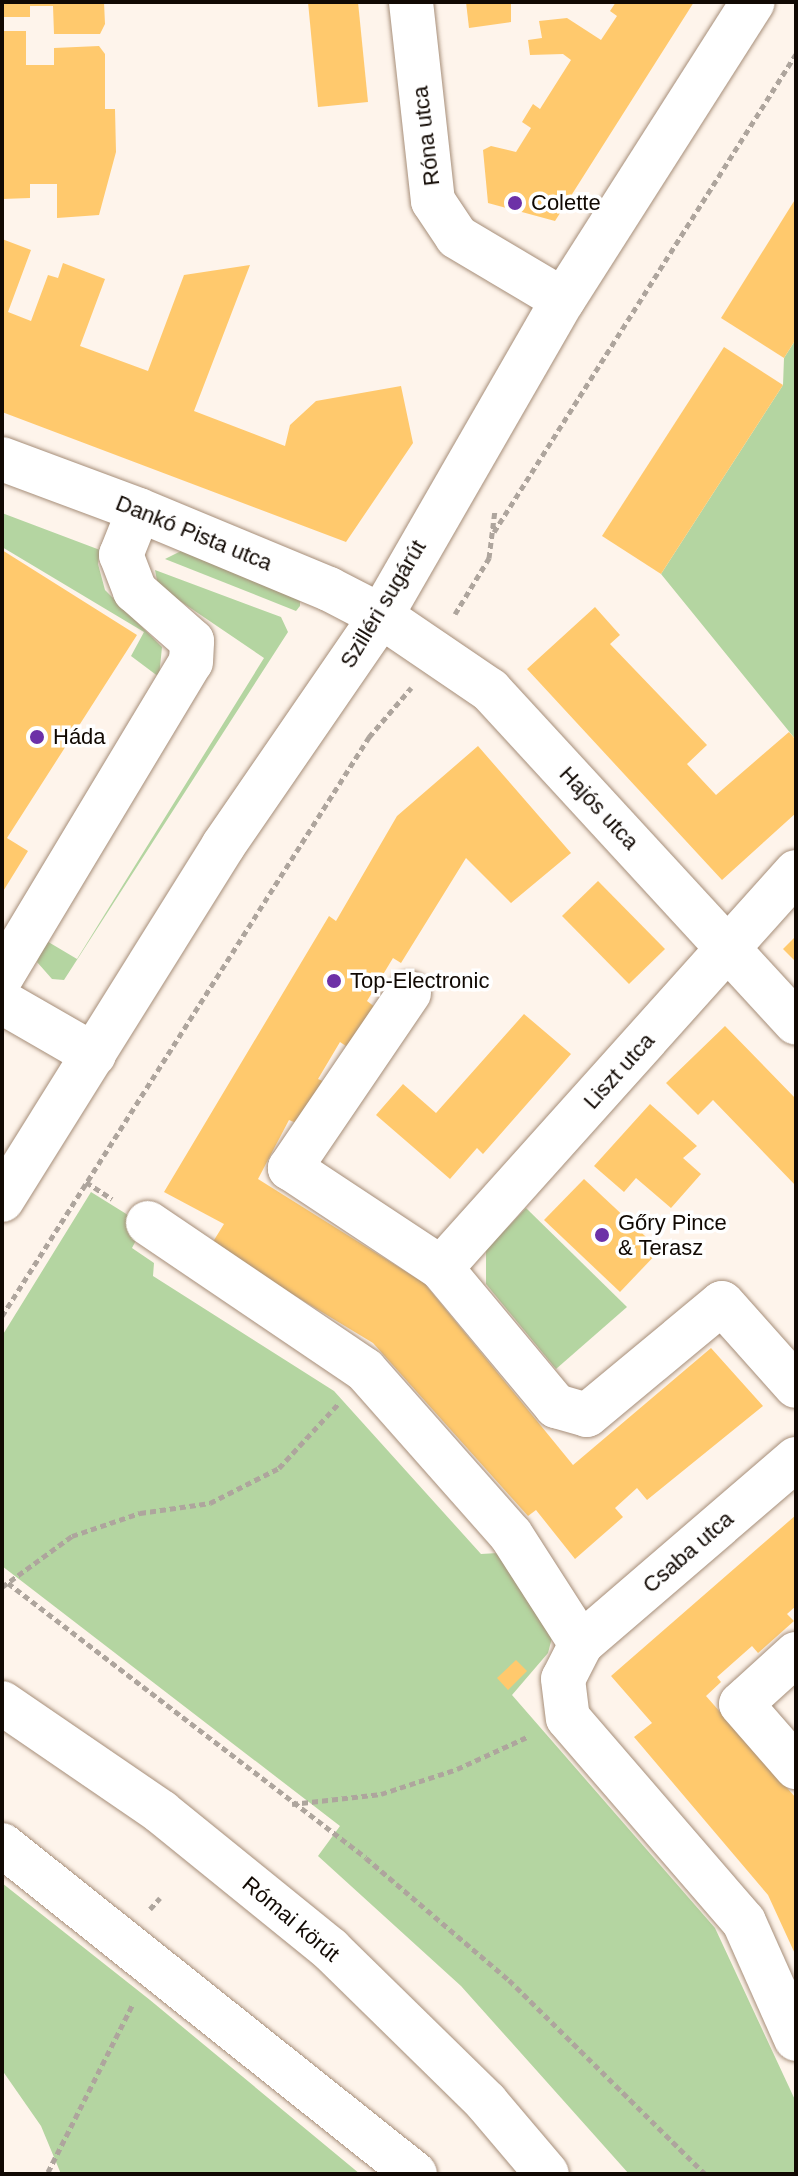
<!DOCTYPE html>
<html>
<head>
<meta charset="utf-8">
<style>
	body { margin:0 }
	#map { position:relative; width:798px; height:2176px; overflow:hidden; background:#fef4eb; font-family:Helvetica,sans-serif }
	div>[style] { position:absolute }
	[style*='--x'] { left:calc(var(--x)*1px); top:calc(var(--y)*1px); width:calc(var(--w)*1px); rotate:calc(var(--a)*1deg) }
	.green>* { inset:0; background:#b4d5a1 }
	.building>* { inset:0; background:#ffc96d }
	.path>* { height:5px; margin-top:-2.5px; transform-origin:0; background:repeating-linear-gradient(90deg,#aea59d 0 6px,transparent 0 10px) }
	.roads { filter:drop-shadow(0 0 2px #a68e79) drop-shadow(0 0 2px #a68e79) }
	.minor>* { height:44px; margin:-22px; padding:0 22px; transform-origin:22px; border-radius:22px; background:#fff }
	.major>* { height:44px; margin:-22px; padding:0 22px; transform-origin:22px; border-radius:22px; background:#fff }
	.dots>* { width:22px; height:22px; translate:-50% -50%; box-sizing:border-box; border:4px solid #fff; border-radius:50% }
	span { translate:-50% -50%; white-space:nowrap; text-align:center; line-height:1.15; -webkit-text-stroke:7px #fff; paint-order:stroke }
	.street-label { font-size:22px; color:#110903 }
	.poi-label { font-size:22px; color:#110903 }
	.left { translate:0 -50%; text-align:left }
	.frame { position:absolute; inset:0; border:4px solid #110903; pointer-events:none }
</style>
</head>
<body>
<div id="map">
	<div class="green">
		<div style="clip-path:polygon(796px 339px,796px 740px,661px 574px,783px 385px,784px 358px)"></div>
		<div style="clip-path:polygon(2px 513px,100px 550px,98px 564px,105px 590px,162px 647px,159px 677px,131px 656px,144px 632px,2px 547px)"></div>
		<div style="clip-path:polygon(185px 549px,300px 599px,300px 606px,296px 611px,165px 559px)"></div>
		<div style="clip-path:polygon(155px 570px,281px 617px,288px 632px,64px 980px,52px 979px,37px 962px,45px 940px,77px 959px,264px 658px,158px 586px)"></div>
		<div style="clip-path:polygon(91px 1192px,144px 1225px,132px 1248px,154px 1263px,153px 1276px,334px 1391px,481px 1554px,498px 1553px,553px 1634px,548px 1653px,512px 1695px,715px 1928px,796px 2102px,796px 2174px,629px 2174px,461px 1986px,318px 1856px,340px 1826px,2px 1566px,2px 1336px)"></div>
		<div style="clip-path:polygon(526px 1208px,627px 1307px,556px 1369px,486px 1284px,486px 1250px)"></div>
		<div style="clip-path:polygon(2px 1883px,150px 2000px,360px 2174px,61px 2174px,41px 2126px,2px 2070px)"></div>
	</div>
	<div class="building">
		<div style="clip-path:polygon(2px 2px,104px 2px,105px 24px,100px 34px,54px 34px,53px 6px,30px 6px,30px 17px,2px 17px)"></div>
		<div style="clip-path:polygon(308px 2px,358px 2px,368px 102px,318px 107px)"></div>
		<div style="clip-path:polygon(466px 2px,511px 2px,511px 22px,469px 28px)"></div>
		<div style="clip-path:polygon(616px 2px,694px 2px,555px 221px,488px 203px,483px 150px,491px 146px,516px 152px,531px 128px,522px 122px,533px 104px,540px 109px,571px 60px,563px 54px,530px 55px,528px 40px,542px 38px,539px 21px,567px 18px,601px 40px,617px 16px,610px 11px)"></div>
		<div style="clip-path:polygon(2px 31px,26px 31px,26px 65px,54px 65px,54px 48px,99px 46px,105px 54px,105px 109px,115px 109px,116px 152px,99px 215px,57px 218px,57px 184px,30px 184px,30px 198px,2px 199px)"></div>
		<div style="clip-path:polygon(796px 198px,796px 339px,784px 358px,721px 318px)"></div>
		<div style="clip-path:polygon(2px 239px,31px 250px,8px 312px,31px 321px,48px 275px,58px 278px,63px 263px,105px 279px,80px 346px,148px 371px,184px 275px,250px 265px,194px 411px,285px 446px,290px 425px,316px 401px,401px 386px,413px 443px,346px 542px,2px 412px)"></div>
		<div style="clip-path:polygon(724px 347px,783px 385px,661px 574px,602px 536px)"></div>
		<div style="clip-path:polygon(2px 550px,137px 635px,7px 838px,28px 851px,2px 893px)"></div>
		<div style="clip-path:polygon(595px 607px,620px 635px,610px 644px,707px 745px,687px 764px,716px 795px,789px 732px,796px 740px,796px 813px,722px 880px,527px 669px)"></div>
		<div style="clip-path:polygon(478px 746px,571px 853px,511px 903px,466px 858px,401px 963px,393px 958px,367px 1001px,375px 1007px,349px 1048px,340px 1042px,318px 1079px,327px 1083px,301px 1125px,289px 1120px,258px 1179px,424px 1283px,573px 1465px,711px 1348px,763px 1406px,647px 1500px,637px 1488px,615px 1508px,623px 1517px,575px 1559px,536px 1510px,528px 1516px,373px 1343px,211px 1245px,224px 1224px,164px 1192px,329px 916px,336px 921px,397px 816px)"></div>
		<div style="clip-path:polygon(598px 881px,665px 949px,629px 984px,562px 916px)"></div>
		<div style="clip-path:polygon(796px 936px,796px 962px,783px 949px)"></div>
		<div style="clip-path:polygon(524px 1014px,571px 1054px,483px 1154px,477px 1148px,450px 1179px,376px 1115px,403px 1084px,436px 1113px)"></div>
		<div style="clip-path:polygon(725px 1026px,796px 1099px,796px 1186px,713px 1100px,698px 1115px,666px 1083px)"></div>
		<div style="clip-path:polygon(650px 1104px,697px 1146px,683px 1158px,701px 1174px,671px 1208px,636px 1178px,624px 1192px,594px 1166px)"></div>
		<div style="clip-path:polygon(584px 1179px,660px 1250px,620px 1292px,544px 1220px)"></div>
		<div style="clip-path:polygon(796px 1515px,796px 1606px,787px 1614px,794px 1621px,758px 1653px,752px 1646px,717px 1677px,721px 1682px,706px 1696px,796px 1798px,796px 1956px,768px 1895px,634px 1737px,652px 1723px,611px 1676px)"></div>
		<div style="clip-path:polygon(516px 1660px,527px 1671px,508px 1690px,497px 1678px)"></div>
	</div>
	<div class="path">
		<div style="--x:494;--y:532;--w:565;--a:-57.72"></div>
		<div style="--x:455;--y:614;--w:66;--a:-58.7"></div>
		<div style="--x:489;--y:558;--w:48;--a:-82.9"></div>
		<div style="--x:86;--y:1182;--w:31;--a:33"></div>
		<div style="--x:2;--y:1316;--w:686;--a:-57.63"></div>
		<div style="--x:369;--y:737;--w:65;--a:-49.4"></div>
		<div style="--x:8;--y:1583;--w:451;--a:37.5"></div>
		<div style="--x:366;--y:1858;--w:188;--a:40.5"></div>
		<div style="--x:509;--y:1980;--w:276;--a:44.7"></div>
		<div style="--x:2;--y:1587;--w:87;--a:-36.1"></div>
		<div style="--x:72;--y:1536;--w:72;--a:-18.7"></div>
		<div style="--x:140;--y:1513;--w:71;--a:-8.1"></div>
		<div style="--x:210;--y:1503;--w:77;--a:-26.9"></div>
		<div style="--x:279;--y:1468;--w:88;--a:-47.3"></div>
		<div style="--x:292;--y:1804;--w:90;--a:-6.4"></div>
		<div style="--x:381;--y:1794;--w:80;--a:-18.2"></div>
		<div style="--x:457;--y:1769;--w:79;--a:-24.6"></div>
		<div style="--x:150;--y:1909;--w:15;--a:-48"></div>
		<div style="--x:48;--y:2172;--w:188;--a:-63.2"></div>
	</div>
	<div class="roads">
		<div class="minor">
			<div style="--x:411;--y:2;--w:200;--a:83.7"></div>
			<div style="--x:433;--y:201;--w:43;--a:56.3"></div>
			<div style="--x:457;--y:237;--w:123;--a:30.7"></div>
			<div style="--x:2;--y:459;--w:146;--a:20.4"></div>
			<div style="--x:139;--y:510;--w:206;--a:22.6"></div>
			<div style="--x:329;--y:589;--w:59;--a:27.4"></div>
			<div style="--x:381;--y:616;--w:365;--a:-60.1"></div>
			<div style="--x:563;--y:300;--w:353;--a:-57.5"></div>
			<div style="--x:2;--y:976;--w:366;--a:-59"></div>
			<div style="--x:191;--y:662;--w:21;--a:-87"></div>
			<div style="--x:192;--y:641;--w:76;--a:-138.7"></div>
			<div style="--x:135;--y:591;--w:39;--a:-111"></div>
			<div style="--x:121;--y:555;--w:48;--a:-68.2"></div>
			<div style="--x:409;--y:993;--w:212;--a:124.2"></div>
			<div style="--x:290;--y:1168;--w:181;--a:33.5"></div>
			<div style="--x:441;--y:1268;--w:180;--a:50.2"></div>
			<div style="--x:556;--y:1406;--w:32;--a:16"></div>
			<div style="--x:587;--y:1415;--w:175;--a:-39.7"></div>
			<div style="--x:722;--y:1303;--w:111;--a:48.3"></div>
			<div style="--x:2;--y:1002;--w:106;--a:29.9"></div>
			<div style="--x:148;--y:1223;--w:262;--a:34.1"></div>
			<div style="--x:365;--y:1370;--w:220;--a:48.5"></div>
			<div style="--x:511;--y:1535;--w:130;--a:57.3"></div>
			<div style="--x:441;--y:1268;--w:532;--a:-48.12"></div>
			<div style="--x:796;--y:1459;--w:284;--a:139.3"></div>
			<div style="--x:581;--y:1644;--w:39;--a:117"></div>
			<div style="--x:563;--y:1679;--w:39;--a:83"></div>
			<div style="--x:568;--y:1718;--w:269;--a:49.2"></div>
			<div style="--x:744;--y:1922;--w:128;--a:66"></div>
			<div style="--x:796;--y:1654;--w:74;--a:137.7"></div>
			<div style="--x:741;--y:1704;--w:84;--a:48.9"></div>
			<div style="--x:2;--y:1845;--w:528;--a:38.54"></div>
		</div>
		<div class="major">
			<div style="--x:2;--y:1200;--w:417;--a:-58"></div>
			<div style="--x:223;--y:846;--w:279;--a:-55.5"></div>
			<div style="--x:381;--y:616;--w:132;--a:34.2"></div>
			<div style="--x:490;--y:690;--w:452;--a:47.4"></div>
			<div style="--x:2;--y:1703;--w:193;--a:34.4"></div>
			<div style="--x:161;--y:1812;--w:218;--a:39"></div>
			<div style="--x:330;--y:1949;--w:219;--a:44.4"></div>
			<div style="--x:486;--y:2102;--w:94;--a:49.7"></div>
		</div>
	</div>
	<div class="dots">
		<div style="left:515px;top:203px;background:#6d31a7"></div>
		<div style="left:37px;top:737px;background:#6d31a7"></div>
		<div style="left:334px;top:981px;background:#6d31a7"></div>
		<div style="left:602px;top:1235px;background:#6d31a7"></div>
	</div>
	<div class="street-label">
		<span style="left:426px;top:136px;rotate:-97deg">Róna utca</span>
		<span style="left:194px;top:533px;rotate:22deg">Dankó Pista utca</span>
		<span style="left:383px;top:604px;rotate:-59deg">Szilléri sugárút</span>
		<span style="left:599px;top:808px;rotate:47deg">Hajós utca</span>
		<span style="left:619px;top:1071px;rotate:-48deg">Liszt utca</span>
		<span style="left:688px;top:1552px;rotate:-41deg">Csaba utca</span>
		<span style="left:291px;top:1919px;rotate:40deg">Római körút</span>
	</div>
	<div class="poi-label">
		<span class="left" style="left:531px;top:203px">Colette</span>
		<span class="left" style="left:53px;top:737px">Háda</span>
		<span class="left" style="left:350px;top:981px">Top-Electronic</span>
		<span class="left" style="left:618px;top:1235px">Gőry Pince<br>&amp; Terasz</span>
	</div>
	<div class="frame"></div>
</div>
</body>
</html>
